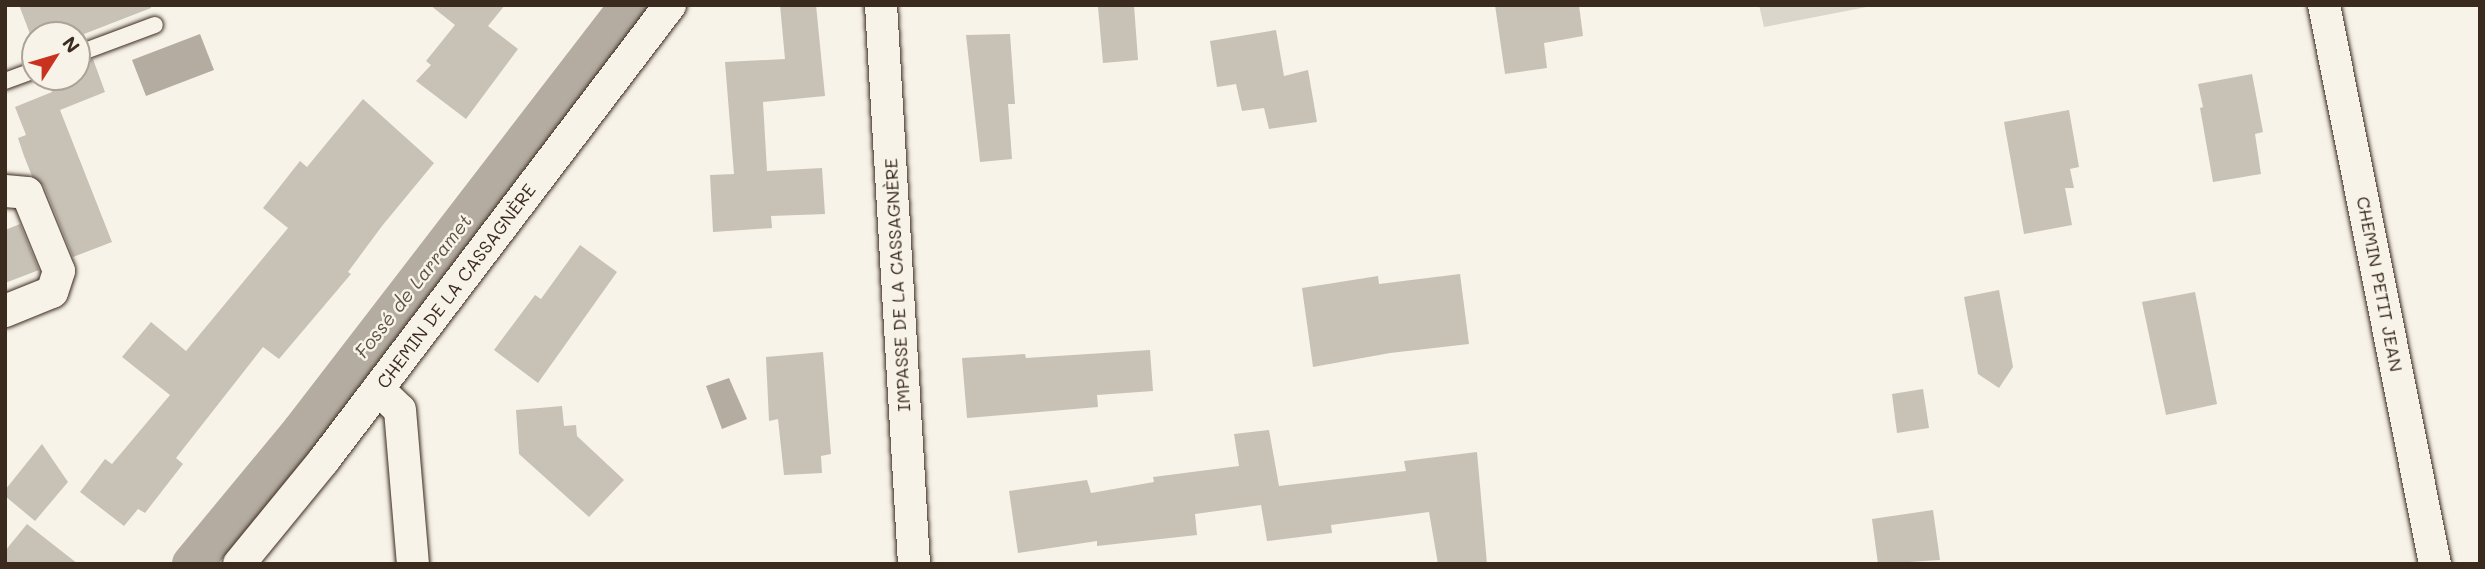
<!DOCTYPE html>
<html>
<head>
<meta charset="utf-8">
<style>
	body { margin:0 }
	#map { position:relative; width:2485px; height:569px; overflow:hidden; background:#f7f3e8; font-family:Mali,sans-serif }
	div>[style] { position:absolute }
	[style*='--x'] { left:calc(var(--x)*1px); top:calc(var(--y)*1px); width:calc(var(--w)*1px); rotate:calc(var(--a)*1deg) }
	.green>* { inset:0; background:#dbd6cb }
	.water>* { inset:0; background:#b4aca0 }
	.canal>* { height:40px; margin:-20px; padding:0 20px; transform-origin:20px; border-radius:20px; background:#b4aca0 }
	.building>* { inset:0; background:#c8c1b6 }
	.roads { filter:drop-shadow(0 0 2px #3b2a1e) drop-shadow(0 0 2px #3b2a1e) }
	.lane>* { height:16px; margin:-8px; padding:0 8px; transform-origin:8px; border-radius:8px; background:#f7f3e8 }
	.street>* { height:32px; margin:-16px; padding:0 16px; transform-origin:16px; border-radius:16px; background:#f7f3e8 }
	span { translate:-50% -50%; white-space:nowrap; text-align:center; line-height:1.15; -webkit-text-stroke:5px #f7f3e8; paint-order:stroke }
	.street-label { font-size:18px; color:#3b2a1e }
	.water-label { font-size:19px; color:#5f5145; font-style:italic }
	.frame { position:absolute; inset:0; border:7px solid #3b2a1e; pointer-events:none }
	.north { position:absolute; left:21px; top:21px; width:70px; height:70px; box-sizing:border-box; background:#f7f3e8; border:2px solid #aca397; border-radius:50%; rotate:53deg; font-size:19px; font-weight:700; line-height:28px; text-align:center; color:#3b2a1e }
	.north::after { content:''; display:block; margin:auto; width:24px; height:32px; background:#c8321e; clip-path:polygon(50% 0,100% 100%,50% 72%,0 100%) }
</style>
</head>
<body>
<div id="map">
	<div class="green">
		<div style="clip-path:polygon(1759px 5px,1877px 5px,1764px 27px)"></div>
	</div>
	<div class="water">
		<div style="clip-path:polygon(200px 34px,214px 70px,146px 96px,132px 60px)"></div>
		<div style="clip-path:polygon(729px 378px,747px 419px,722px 429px,706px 386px)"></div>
	</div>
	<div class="canal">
		<div style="--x:192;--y:564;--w:173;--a:-50.4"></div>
		<div style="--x:302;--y:431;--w:538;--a:-52.41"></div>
	</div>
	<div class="building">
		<div style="clip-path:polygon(19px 5px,151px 5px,151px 8px,84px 34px,86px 39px,77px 43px,77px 35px,35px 35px,35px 47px)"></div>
		<div style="clip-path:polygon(430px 5px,505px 5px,488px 26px,518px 49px,466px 119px,416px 81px,431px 65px,426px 61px,455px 25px)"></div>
		<div style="clip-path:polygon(780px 5px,816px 5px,825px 96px,763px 102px,767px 171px,822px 168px,825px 214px,771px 216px,772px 228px,713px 232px,710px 175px,734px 174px,725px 62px,785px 59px)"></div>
		<div style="clip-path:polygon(1134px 5px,1138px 60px,1103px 63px,1098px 7px)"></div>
		<div style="clip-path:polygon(1495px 5px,1579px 5px,1583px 36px,1544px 43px,1547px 68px,1505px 74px)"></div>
		<div style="clip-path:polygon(1276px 30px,1284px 76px,1308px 70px,1317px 122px,1269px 129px,1264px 108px,1242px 111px,1236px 84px,1217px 87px,1210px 41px)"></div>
		<div style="clip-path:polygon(1010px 34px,1015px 104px,1008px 104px,1012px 159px,980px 162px,966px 35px)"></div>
		<div style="clip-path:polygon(93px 59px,105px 92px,60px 110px,112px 242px,73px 257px,44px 186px,32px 176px,24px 156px,18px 138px,26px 135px,15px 107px,52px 92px,46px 77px,77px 77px,77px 64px)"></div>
		<div style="clip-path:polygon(2252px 74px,2263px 132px,2255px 134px,2261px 174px,2213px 182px,2200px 108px,2203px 107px,2198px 84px)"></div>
		<div style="clip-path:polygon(363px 99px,434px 163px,382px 226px,348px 272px,351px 274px,279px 359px,263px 347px,176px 458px,183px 464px,145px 513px,138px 509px,124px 526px,80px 492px,105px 459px,112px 464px,170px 395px,122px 357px,151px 322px,186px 351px,288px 228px,263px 208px,300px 161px,307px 167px)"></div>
		<div style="clip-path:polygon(2069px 110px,2079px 167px,2070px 169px,2074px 188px,2065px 188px,2072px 225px,2024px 234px,2004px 122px)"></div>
		<div style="clip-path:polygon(20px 224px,39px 270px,5px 283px,5px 230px)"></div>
		<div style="clip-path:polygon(580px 245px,617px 272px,538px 383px,494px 350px,535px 295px,541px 299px)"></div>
		<div style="clip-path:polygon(1460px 274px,1469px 344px,1390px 353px,1313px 367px,1302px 288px,1378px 276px,1379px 284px)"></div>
		<div style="clip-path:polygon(1999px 290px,2013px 367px,1999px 388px,1978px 374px,1964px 297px)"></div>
		<div style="clip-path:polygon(2195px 292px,2217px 404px,2166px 415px,2142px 302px)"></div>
		<div style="clip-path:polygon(1150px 350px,1153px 391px,1097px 395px,1098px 407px,967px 418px,962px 358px,1025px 354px,1026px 358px)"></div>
		<div style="clip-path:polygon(823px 352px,831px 454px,821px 456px,822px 473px,784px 475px,778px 419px,769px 421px,766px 357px)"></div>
		<div style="clip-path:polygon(1923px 389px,1929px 428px,1897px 433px,1892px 394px)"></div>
		<div style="clip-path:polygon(562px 406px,564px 426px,576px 425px,577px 436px,624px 480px,589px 517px,519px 454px,516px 410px)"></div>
		<div style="clip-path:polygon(1269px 430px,1279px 486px,1406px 471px,1404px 461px,1477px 452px,1487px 564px,1438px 564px,1429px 512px,1331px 525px,1332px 533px,1267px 541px,1261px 505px,1195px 514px,1197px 535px,1097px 546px,1097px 541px,1018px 553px,1009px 491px,1087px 480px,1091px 493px,1154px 482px,1153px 477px,1239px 466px,1234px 434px)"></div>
		<div style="clip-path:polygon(42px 444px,68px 482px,35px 521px,5px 496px,5px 490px)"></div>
		<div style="clip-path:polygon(1933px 510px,1940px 560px,1878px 564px,1872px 519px)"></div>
		<div style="clip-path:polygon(27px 524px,78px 564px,5px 564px,5px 551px)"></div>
	</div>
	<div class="roads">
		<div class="lane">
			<div style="--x:77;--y:54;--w:83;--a:-20.4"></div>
			<div style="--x:5;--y:81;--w:32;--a:-20"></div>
		</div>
		<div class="street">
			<div style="--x:881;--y:5;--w:560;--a:86.62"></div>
			<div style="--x:2324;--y:5;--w:570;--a:78.77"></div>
			<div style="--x:5;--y:191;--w:22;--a:5"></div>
			<div style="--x:27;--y:193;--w:84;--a:67.7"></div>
			<div style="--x:59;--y:271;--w:22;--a:108"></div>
			<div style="--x:52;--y:292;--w:51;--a:158"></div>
			<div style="--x:378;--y:389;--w:30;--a:44"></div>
			<div style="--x:400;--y:410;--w:155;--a:85.2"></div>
			<div style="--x:239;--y:564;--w:134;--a:-50.7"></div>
			<div style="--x:324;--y:460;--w:572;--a:-52.75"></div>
		</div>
	</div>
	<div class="street-label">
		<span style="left:2380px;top:284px;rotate:79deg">CHEMIN PETIT JEAN</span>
		<span style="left:897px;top:285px;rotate:-93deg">IMPASSE DE LA CASSAGNÈRE</span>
		<span style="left:456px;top:286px;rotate:-53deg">CHEMIN DE LA CASSAGNÈRE</span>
	</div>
	<div class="water-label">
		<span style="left:413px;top:286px;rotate:-52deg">Fossé de Larramet</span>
	</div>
	<div class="frame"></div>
	<div class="north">N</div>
</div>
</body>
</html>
